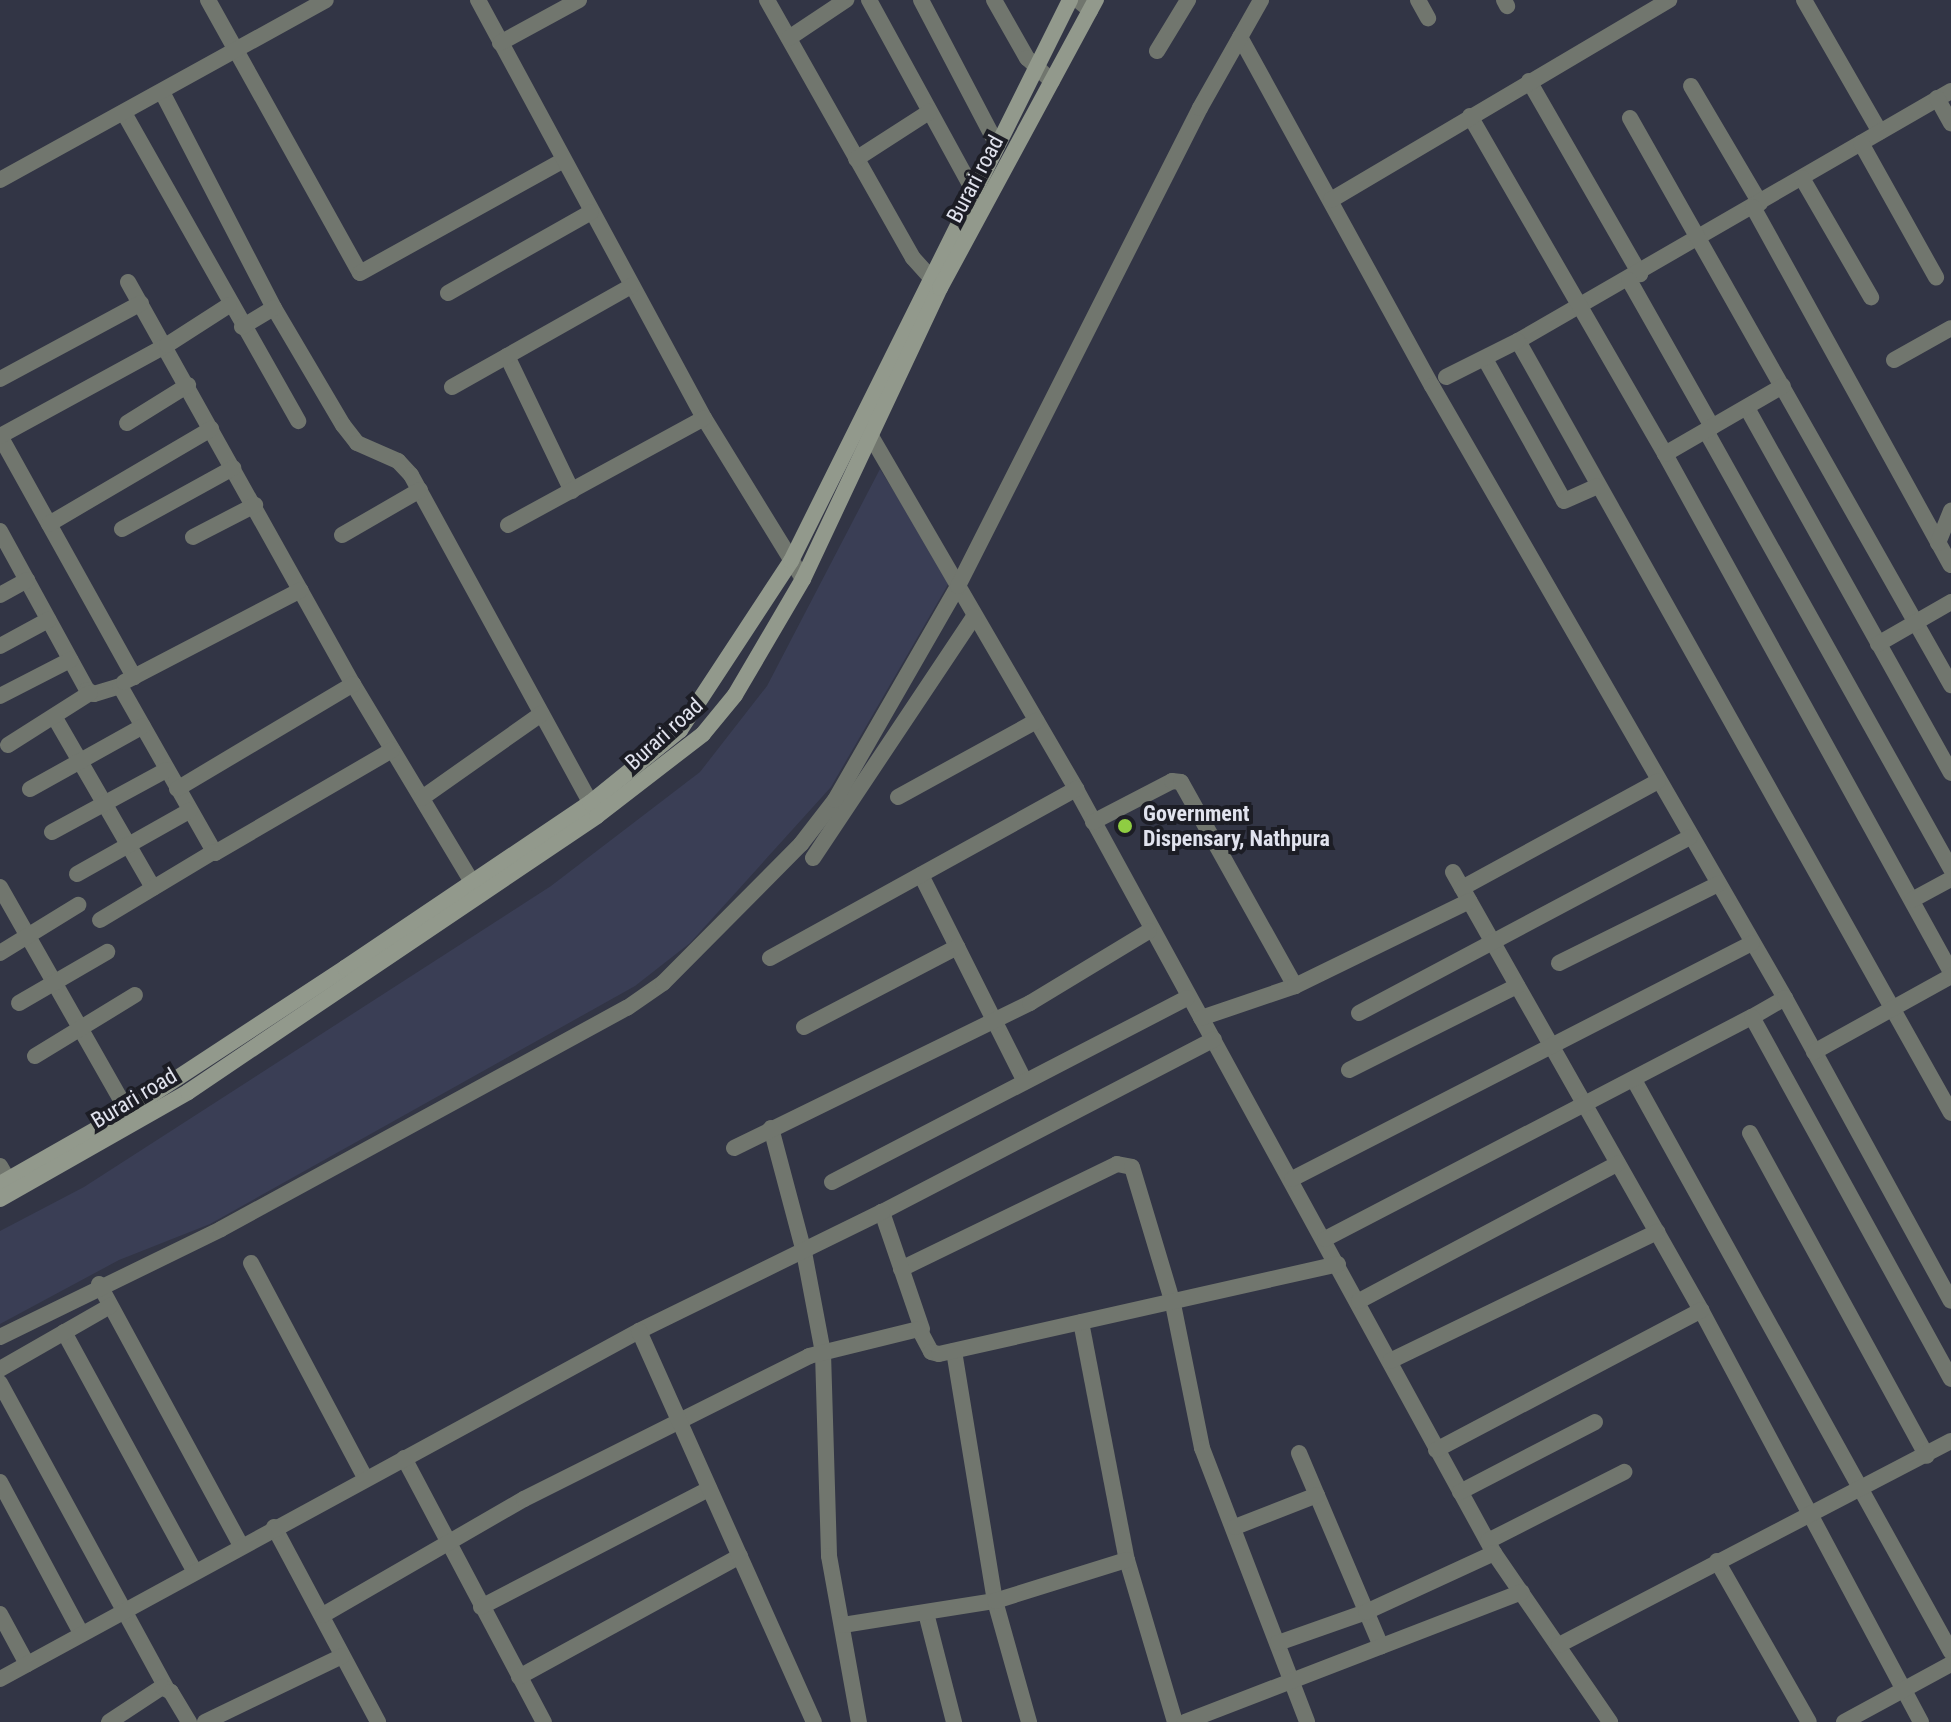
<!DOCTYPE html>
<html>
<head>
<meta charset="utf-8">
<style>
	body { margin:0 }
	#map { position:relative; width:1951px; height:1722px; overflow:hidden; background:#323545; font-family:"Roboto Condensed",sans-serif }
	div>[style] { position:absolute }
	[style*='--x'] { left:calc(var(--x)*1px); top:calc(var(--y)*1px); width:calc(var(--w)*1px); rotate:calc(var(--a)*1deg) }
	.built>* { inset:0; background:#3a3e55 }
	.minor>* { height:16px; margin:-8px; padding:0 8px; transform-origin:8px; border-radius:8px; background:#71766e }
	.secondary>* { height:16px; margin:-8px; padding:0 8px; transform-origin:8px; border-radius:8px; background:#92998c }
	.dots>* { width:22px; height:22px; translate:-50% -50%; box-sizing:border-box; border:4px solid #1c1d25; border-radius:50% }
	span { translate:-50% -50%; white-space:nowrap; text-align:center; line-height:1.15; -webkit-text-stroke:8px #1c1d25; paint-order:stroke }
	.street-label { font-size:22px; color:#e1e3ee }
	.poi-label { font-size:22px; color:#e1e3ee; font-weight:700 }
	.left { translate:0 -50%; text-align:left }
</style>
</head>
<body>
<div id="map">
	<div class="built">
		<div style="clip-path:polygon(880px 469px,950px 581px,831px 787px,690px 943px,635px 986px,210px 1224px,119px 1260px,0 1324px,0 1231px,84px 1187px,551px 886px,700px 772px,767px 686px)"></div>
	</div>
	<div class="minor">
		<div style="--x:208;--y:0;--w:312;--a:60.9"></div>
		<div style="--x:360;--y:273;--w:231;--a:-29"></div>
		<div style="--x:478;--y:0;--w:475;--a:61.6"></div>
		<div style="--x:704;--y:418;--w:189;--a:58.4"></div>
		<div style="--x:767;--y:0;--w:296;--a:60.5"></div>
		<div style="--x:913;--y:258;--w:40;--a:48"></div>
		<div style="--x:869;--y:0;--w:217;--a:61.3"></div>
		<div style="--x:921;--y:0;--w:164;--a:62.3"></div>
		<div style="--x:994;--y:0;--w:67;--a:60.4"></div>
		<div style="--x:1027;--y:58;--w:34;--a:43"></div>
		<div style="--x:1078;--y:0;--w:16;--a:40"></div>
		<div style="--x:1418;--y:0;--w:21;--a:61"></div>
		<div style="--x:1504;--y:0;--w:7;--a:63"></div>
		<div style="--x:1804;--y:0;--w:152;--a:60.1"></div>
		<div style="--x:1240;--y:37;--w:398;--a:61.2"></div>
		<div style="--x:1432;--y:386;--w:707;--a:60.02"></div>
		<div style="--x:1785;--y:998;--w:38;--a:150"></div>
		<div style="--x:789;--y:38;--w:69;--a:-33.7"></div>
		<div style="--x:500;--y:43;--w:90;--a:-28.6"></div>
		<div style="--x:1157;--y:51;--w:60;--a:-58.7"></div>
		<div style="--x:1529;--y:81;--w:223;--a:60.1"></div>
		<div style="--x:1691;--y:86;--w:136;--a:59.5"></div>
		<div style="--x:1951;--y:91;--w:500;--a:150"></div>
		<div style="--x:1518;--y:341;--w:885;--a:60.71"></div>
		<div style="--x:162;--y:92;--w:243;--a:62.6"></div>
		<div style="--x:274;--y:308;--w:136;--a:59.5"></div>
		<div style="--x:343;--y:425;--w:23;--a:52"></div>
		<div style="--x:357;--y:443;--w:45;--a:23.7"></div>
		<div style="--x:398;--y:461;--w:19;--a:47"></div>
		<div style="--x:411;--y:475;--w:388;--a:61.3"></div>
		<div style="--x:1937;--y:98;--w:29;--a:61"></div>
		<div style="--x:124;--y:113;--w:354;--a:60.5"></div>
		<div style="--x:1470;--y:116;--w:390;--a:60"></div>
		<div style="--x:1665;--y:454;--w:592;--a:61.1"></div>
		<div style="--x:1630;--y:118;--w:652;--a:60.48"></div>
		<div style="--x:1861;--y:143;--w:154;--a:60.8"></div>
		<div style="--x:856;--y:159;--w:87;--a:-32.8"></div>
		<div style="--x:1802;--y:178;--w:138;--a:59.9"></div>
		<div style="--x:0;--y:180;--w:372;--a:-28.9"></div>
		<div style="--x:1331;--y:200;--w:393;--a:-30.6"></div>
		<div style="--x:1753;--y:207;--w:409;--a:61.1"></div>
		<div style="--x:1629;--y:280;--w:169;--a:60.5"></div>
		<div style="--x:128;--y:282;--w:461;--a:60.8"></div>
		<div style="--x:353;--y:684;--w:243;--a:59"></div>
		<div style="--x:448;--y:293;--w:164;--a:-29.5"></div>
		<div style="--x:242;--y:327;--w:37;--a:-31"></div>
		<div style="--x:507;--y:356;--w:150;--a:64.3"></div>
		<div style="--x:1485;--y:359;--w:162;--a:60.9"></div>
		<div style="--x:1564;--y:501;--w:36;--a:-24"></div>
		<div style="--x:1894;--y:360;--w:65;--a:-29.3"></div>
		<div style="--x:1446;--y:377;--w:80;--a:-26.6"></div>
		<div style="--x:0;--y:379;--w:160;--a:-28.3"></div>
		<div style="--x:452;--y:387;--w:206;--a:-29.4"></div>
		<div style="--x:1747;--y:408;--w:418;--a:60.8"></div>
		<div style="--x:127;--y:423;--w:72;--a:-31.9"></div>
		<div style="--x:1706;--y:431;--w:502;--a:60.78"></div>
		<div style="--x:862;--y:432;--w:12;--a:31"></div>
		<div style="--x:872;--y:438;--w:406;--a:59.8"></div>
		<div style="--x:1076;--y:789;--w:871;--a:61.32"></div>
		<div style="--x:1494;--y:1553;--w:205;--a:55.5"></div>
		<div style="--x:0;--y:436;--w:276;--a:60.9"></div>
		<div style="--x:0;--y:436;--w:190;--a:-28.6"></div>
		<div style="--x:167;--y:345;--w:74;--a:-32.8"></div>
		<div style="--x:1665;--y:454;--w:136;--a:-30"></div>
		<div style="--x:49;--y:524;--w:188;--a:-30.4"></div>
		<div style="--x:508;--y:525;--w:223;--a:-28.6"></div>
		<div style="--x:122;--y:529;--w:127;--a:-28.8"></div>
		<div style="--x:0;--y:531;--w:181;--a:61.3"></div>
		<div style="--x:87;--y:690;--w:8;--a:30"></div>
		<div style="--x:94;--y:694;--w:27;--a:-17"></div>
		<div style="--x:120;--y:686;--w:192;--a:60.4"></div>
		<div style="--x:215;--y:853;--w:205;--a:-30.2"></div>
		<div style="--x:342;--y:535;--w:90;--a:-30"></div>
		<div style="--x:193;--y:537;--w:70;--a:-27.3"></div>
		<div style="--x:1938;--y:543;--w:35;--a:-68"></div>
		<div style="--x:0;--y:595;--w:31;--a:-29"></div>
		<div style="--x:1878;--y:644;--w:84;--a:-29.9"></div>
		<div style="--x:0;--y:646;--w:55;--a:-28.4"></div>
		<div style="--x:124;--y:682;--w:199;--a:-27.5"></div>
		<div style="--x:0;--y:696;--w:79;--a:-27.2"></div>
		<div style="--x:55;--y:718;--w:196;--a:60"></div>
		<div style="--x:8;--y:745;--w:97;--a:-32.4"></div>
		<div style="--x:30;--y:789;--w:129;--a:-29.1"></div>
		<div style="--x:177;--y:789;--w:205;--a:-30.8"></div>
		<div style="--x:898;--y:797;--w:158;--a:-28.8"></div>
		<div style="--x:422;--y:798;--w:146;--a:-35.2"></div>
		<div style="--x:1093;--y:822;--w:89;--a:-27.4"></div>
		<div style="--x:1172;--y:781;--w:9;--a:6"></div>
		<div style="--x:1181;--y:782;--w:234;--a:60.8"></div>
		<div style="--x:52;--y:832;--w:130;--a:-28.5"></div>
		<div style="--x:813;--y:858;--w:290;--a:-56.3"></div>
		<div style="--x:1453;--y:872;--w:503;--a:60.48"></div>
		<div style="--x:1701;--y:1310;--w:467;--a:61.9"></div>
		<div style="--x:77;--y:874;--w:129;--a:-29.4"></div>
		<div style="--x:921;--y:875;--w:229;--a:63.3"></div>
		<div style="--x:0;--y:887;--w:269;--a:60.4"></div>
		<div style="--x:1462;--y:888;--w:223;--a:-28.6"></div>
		<div style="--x:1912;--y:900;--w:44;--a:-28.3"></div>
		<div style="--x:100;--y:920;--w:132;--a:-31"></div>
		<div style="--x:0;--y:953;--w:92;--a:-31.6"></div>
		<div style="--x:770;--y:958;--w:350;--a:-28.9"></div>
		<div style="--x:1559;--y:963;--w:178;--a:-26.4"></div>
		<div style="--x:1785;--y:998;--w:345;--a:61.3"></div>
		<div style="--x:19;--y:1003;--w:102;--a:-30.1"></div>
		<div style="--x:1359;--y:1013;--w:375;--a:-28"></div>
		<div style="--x:1201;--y:1018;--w:99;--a:-18.8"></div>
		<div style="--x:1295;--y:986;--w:194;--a:-26"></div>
		<div style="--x:804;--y:1027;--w:173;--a:-27.6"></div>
		<div style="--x:1814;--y:1052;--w:157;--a:-29"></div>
		<div style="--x:35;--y:1056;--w:117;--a:-31.4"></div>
		<div style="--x:1349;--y:1070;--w:188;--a:-26.6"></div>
		<div style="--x:1634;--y:1080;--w:654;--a:61"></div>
		<div style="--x:771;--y:1128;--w:128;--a:75.1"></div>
		<div style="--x:804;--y:1252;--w:103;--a:79.3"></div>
		<div style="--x:823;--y:1353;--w:203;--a:88.3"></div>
		<div style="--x:829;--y:1556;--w:169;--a:79.8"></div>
		<div style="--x:1750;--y:1133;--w:368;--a:61.3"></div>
		<div style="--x:734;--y:1148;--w:330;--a:-26.1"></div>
		<div style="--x:1030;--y:1003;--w:139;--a:-31.2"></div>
		<div style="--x:0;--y:1166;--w:28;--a:60"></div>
		<div style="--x:1292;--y:1179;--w:517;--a:-27.16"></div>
		<div style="--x:832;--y:1182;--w:400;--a:-27.4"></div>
		<div style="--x:1325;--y:1239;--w:481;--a:-27.5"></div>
		<div style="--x:1752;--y:1017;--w:413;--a:61.2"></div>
		<div style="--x:251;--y:1263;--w:242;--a:62"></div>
		<div style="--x:901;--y:1269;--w:240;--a:-25.9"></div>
		<div style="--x:1117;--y:1164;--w:15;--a:11"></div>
		<div style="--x:1132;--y:1167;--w:143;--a:73.3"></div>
		<div style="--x:1173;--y:1304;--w:147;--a:78.6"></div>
		<div style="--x:1202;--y:1448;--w:293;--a:69"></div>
		<div style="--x:99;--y:1284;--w:296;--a:61.5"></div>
		<div style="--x:1359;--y:1301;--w:293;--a:-28"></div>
		<div style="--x:1081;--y:1322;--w:242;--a:79.1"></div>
		<div style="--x:1127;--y:1560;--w:169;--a:73.5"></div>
		<div style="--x:922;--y:1329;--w:124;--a:-108.9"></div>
		<div style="--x:882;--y:1212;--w:374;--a:-27.5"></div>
		<div style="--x:639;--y:1331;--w:271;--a:-26.1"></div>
		<div style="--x:64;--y:1332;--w:271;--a:61.4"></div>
		<div style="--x:0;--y:1337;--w:246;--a:-26"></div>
		<div style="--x:221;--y:1229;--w:462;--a:-28.6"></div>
		<div style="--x:627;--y:1008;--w:44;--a:-34.8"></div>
		<div style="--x:663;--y:983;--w:196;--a:-45.2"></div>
		<div style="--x:801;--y:844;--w:56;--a:-52.3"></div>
		<div style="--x:835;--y:800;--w:247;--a:-60.1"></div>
		<div style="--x:958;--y:586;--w:536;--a:-63.15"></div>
		<div style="--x:1200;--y:108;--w:124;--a:-60.5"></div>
		<div style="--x:954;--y:1351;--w:253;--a:80.7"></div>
		<div style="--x:995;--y:1601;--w:126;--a:74.3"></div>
		<div style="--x:1390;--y:1361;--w:297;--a:-25.8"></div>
		<div style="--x:0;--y:1369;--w:127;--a:-29.8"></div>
		<div style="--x:0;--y:1383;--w:346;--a:61.4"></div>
		<div style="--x:1436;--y:1450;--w:300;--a:-27.8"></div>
		<div style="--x:1299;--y:1453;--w:210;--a:67"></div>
		<div style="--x:404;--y:1458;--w:299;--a:62.1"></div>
		<div style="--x:0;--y:1482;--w:171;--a:61.8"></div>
		<div style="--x:1460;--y:1492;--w:152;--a:-27.4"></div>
		<div style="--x:274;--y:1527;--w:221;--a:61.9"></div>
		<div style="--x:1235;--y:1527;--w:88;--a:-21.3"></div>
		<div style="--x:1488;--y:1541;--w:153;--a:-26.9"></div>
		<div style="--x:1717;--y:1561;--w:185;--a:60.3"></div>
		<div style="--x:481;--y:1607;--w:257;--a:-27.4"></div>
		<div style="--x:926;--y:1613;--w:113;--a:75.6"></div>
		<div style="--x:0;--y:1614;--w:57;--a:61.6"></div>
		<div style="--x:323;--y:1615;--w:232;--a:-30"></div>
		<div style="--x:524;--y:1499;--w:319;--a:-26.6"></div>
		<div style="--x:809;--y:1356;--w:113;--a:-13.8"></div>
		<div style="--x:919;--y:1329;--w:26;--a:62"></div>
		<div style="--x:931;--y:1352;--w:8;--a:14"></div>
		<div style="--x:939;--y:1354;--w:409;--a:-12.7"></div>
		<div style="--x:843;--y:1625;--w:154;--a:-9"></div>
		<div style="--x:995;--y:1601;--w:138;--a:-17.3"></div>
		<div style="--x:1278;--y:1643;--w:93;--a:-19.4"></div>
		<div style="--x:1366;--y:1612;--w:141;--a:-24.7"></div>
		<div style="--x:1559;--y:1645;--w:442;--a:-27.5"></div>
		<div style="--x:519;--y:1677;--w:252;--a:-28.7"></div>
		<div style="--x:0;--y:1679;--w:728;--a:-28.57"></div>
		<div style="--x:639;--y:1331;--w:428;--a:65.9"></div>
		<div style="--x:109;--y:1722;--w:64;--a:-33.4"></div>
		<div style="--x:162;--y:1687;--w:10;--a:29"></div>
		<div style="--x:171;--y:1692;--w:35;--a:59"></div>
		<div style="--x:205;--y:1722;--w:152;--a:-25.7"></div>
		<div style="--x:1185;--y:1722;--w:361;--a:-21.1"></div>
		<div style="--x:1844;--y:1722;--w:122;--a:-28.5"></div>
	</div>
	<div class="secondary">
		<div style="--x:0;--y:1184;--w:139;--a:-29.7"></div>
		<div style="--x:121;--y:1115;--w:268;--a:-33.3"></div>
		<div style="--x:345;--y:968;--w:295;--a:-34"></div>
		<div style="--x:590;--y:803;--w:116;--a:-39"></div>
		<div style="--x:680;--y:730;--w:202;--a:-56.7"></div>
		<div style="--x:791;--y:561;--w:627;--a:-63.56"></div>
		<div style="--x:0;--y:1199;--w:216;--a:-29.6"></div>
		<div style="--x:188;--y:1092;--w:493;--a:-34"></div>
		<div style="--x:597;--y:816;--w:134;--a:-37.7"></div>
		<div style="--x:703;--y:734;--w:50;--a:-50.6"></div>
		<div style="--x:735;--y:695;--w:134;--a:-59.6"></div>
		<div style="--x:803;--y:579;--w:322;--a:-64.8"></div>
		<div style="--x:940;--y:288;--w:328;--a:-61.6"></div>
	</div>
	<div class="dots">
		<div style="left:1125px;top:826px;background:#8fcd42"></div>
	</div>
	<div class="street-label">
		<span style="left:975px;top:179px;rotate:-62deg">Burari road</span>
		<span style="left:664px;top:734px;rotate:-42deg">Burari road</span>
		<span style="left:134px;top:1098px;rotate:-31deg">Burari road</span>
	</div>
	<div class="poi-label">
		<span class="left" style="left:1143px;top:826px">Government<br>Dispensary, Nathpura</span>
	</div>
</div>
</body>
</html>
